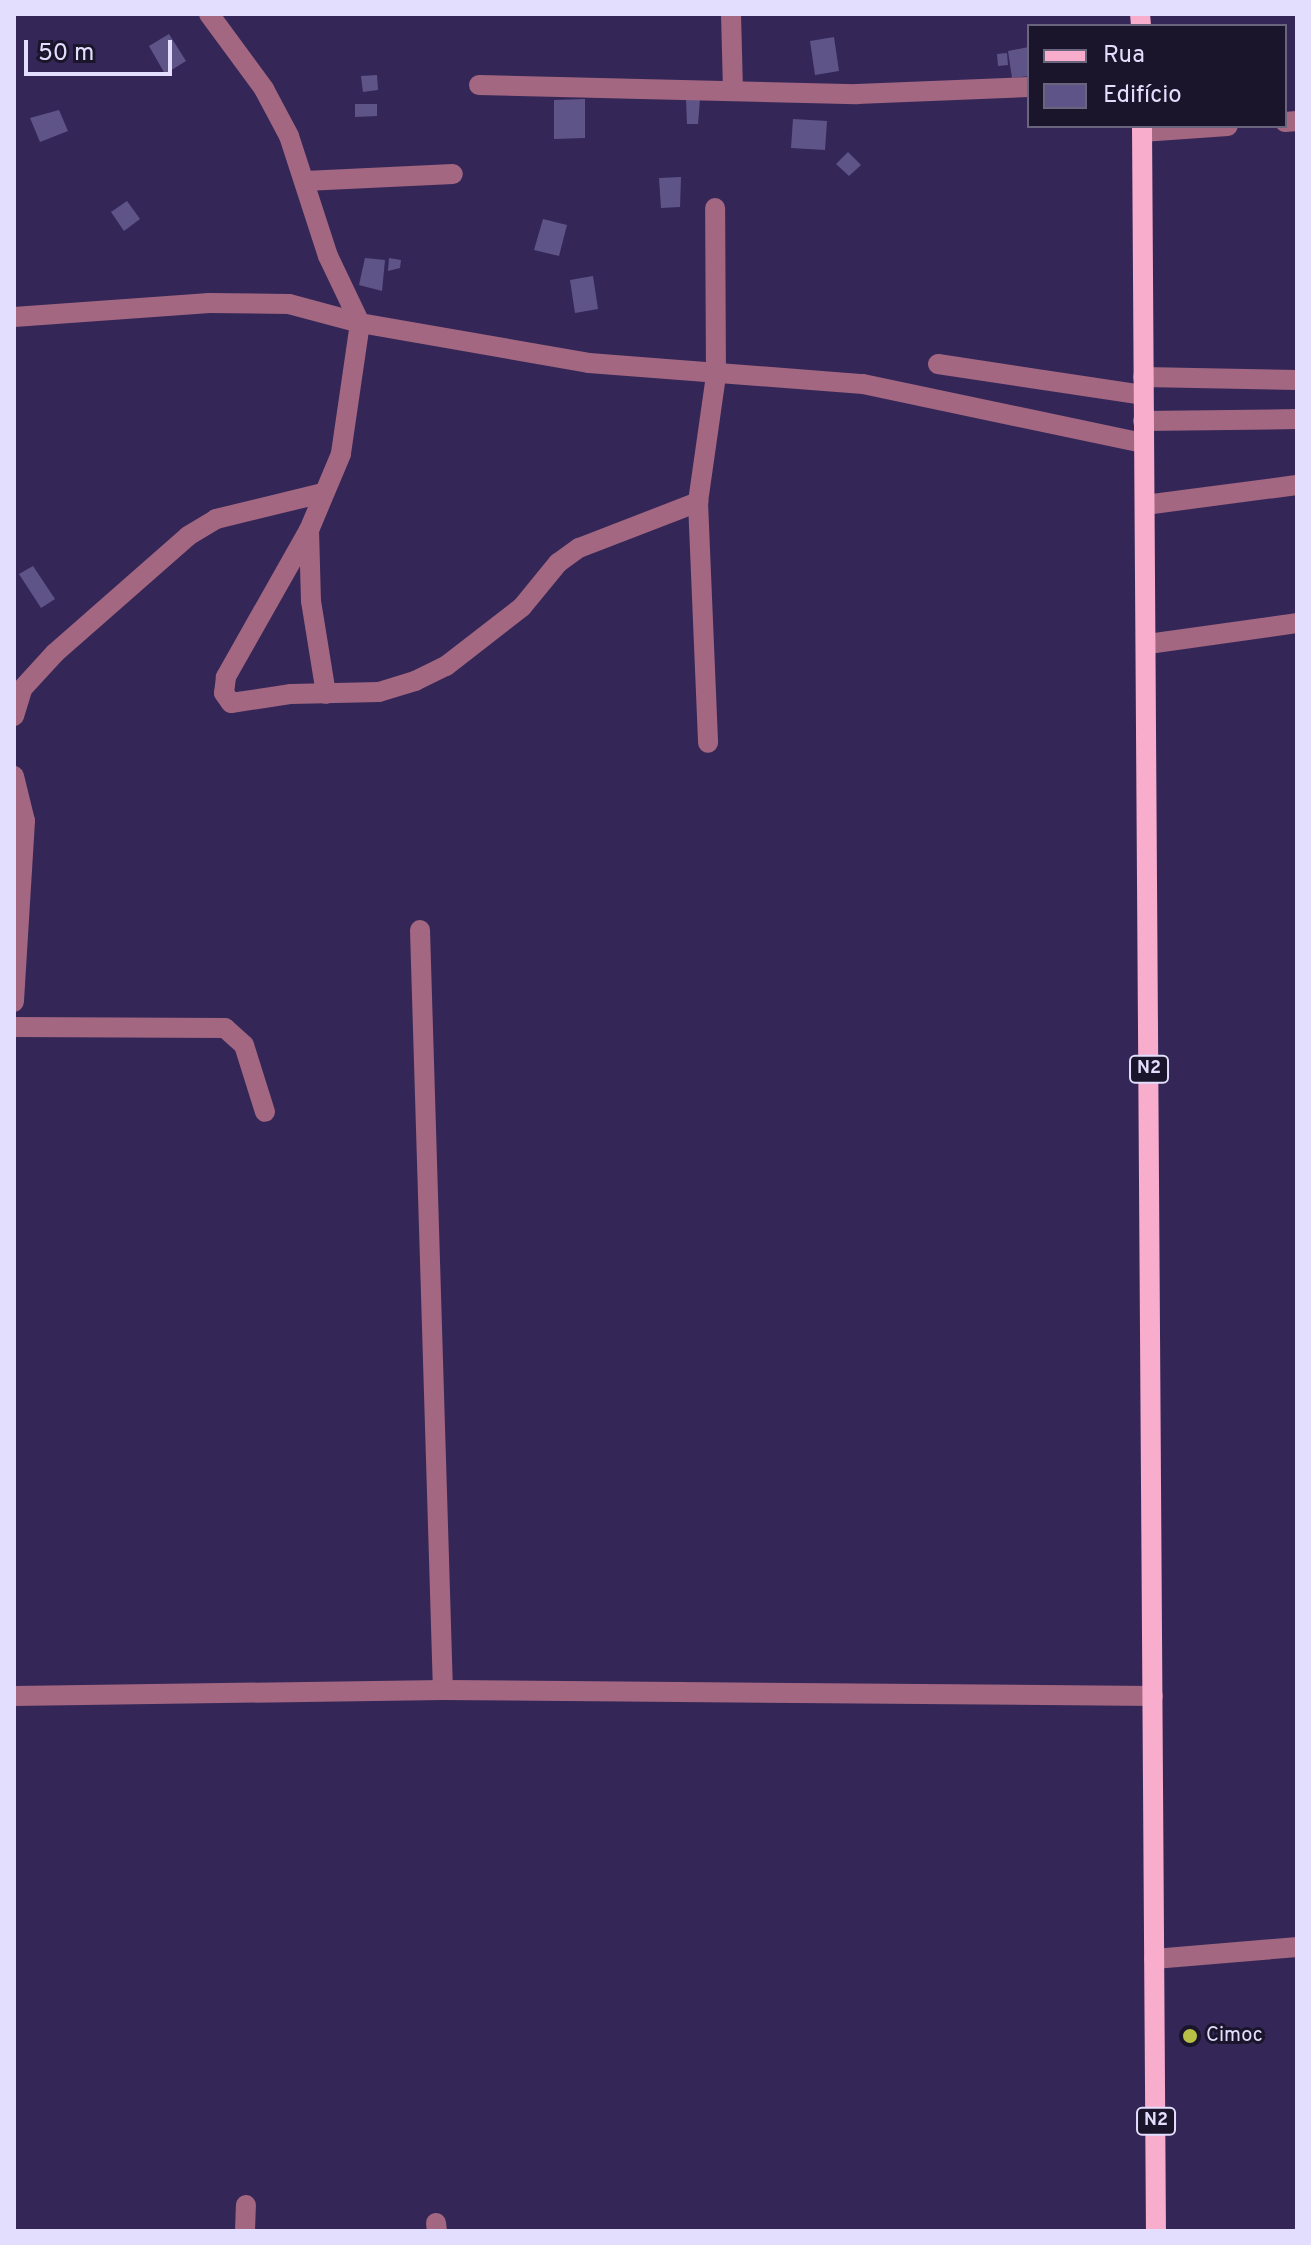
<!DOCTYPE html>
<html>
<head>
<meta charset="utf-8">
<style>
	body { margin:0 }
	#map { position:relative; width:1311px; height:2245px; overflow:hidden; background:#342757; font-family:Overpass,sans-serif }
	div>[style] { position:absolute }
	[style*='--x'] { left:calc(var(--x)*1px); top:calc(var(--y)*1px); width:calc(var(--w)*1px); rotate:calc(var(--a)*1deg) }
	.building>* { inset:0; background:#5f5488 }
	.minor>* { height:20px; margin:-10px; padding:0 10px; transform-origin:10px; border-radius:10px; background:#a36781 }
	.major>* { height:20px; margin:-10px; padding:0 10px; transform-origin:10px; border-radius:10px; background:#f8adcc }
	.dots>* { width:22px; height:22px; translate:-50% -50%; box-sizing:border-box; border:4px solid #1a152b; border-radius:50% }
	span { translate:-50% -50%; white-space:nowrap; text-align:center; line-height:1.15; -webkit-text-stroke:6px #1a152b; paint-order:stroke }
	.shield-label span { padding:2px 6px; background:#1a152b; border:2px solid; border-radius:6px; -webkit-text-stroke-width:0 }
	.shield-label { font-size:18px; color:#e3defd; font-weight:700 }
	.poi-label { font-size:20px; color:#e3defd }
	.left { translate:0 -50%; text-align:left }
	.frame { position:absolute; inset:0; border:16px solid #e3defd; pointer-events:none }
	.legend { position:absolute; left:1027px; top:24px; width:260px; height:104px; box-sizing:border-box; background:#1a152b; border:2px solid #6a657f; margin:0; padding:10px 14px; list-style:none; font-size:24px; color:#e3defd }
	.legend li { display:flex; align-items:center; gap:16px; height:40px }
	.legend b { width:40px; border:2px solid #6a657f }
	.scale { position:absolute; left:24px; top:40px; width:148px; height:36px; box-sizing:border-box; border:4px solid #e3defd; border-top:0; padding-left:10px; font-size:24px; line-height:28px; white-space:nowrap; color:#e3defd; -webkit-text-stroke:6px #1a152b; paint-order:stroke }
</style>
</head>
<body>
<div id="map">
	<div class="building">
		<div style="clip-path:polygon(169px 34px,186px 61px,165px 74px,149px 46px)"></div>
		<div style="clip-path:polygon(834px 37px,839px 71px,815px 75px,810px 41px)"></div>
		<div style="clip-path:polygon(1029px 47px,1029px 76px,1012px 78px,1008px 51px)"></div>
		<div style="clip-path:polygon(1007px 53px,1008px 65px,998px 66px,997px 54px)"></div>
		<div style="clip-path:polygon(377px 75px,378px 90px,363px 92px,361px 76px)"></div>
		<div style="clip-path:polygon(585px 99px,585px 138px,554px 139px,554px 100px)"></div>
		<div style="clip-path:polygon(686px 99px,700px 99px,698px 124px,687px 124px)"></div>
		<div style="clip-path:polygon(355px 104px,377px 104px,377px 116px,355px 117px)"></div>
		<div style="clip-path:polygon(59px 110px,68px 131px,40px 142px,30px 118px)"></div>
		<div style="clip-path:polygon(793px 119px,827px 121px,825px 150px,791px 148px)"></div>
		<div style="clip-path:polygon(848px 152px,861px 165px,849px 176px,836px 164px)"></div>
		<div style="clip-path:polygon(681px 177px,680px 207px,661px 208px,659px 178px)"></div>
		<div style="clip-path:polygon(127px 201px,140px 219px,124px 231px,111px 212px)"></div>
		<div style="clip-path:polygon(543px 219px,567px 225px,559px 256px,534px 250px)"></div>
		<div style="clip-path:polygon(365px 258px,385px 260px,382px 291px,359px 285px)"></div>
		<div style="clip-path:polygon(389px 258px,401px 260px,400px 268px,388px 271px)"></div>
		<div style="clip-path:polygon(593px 276px,598px 309px,575px 313px,570px 280px)"></div>
		<div style="clip-path:polygon(33px 566px,55px 599px,41px 608px,19px 574px)"></div>
	</div>
	<div class="minor">
		<div style="--x:209;--y:14;--w:93;--a:53.7"></div>
		<div style="--x:264;--y:89;--w:53;--a:62"></div>
		<div style="--x:289;--y:136;--w:126;--a:72"></div>
		<div style="--x:328;--y:256;--w:74;--a:64.5"></div>
		<div style="--x:360;--y:323;--w:132;--a:98.3"></div>
		<div style="--x:341;--y:454;--w:82;--a:112.8"></div>
		<div style="--x:309;--y:530;--w:71;--a:88.4"></div>
		<div style="--x:311;--y:601;--w:94;--a:80.8"></div>
		<div style="--x:731;--y:14;--w:75;--a:88.5"></div>
		<div style="--x:479;--y:85;--w:378;--a:1.4"></div>
		<div style="--x:857;--y:94;--w:172;--a:-2.3"></div>
		<div style="--x:1285;--y:122;--w:12;--a:-5"></div>
		<div style="--x:1142;--y:132;--w:86;--a:-4"></div>
		<div style="--x:305;--y:181;--w:148;--a:-2.7"></div>
		<div style="--x:14;--y:317;--w:196;--a:-4.1"></div>
		<div style="--x:209;--y:303;--w:80;--a:0.7"></div>
		<div style="--x:289;--y:304;--w:73;--a:15"></div>
		<div style="--x:360;--y:323;--w:232;--a:9.9"></div>
		<div style="--x:589;--y:363;--w:275;--a:4.4"></div>
		<div style="--x:863;--y:384;--w:286;--a:11.9"></div>
		<div style="--x:938;--y:364;--w:207;--a:8.6"></div>
		<div style="--x:1143;--y:377;--w:154;--a:1.1"></div>
		<div style="--x:1143;--y:421;--w:154;--a:-0.7"></div>
		<div style="--x:698;--y:502;--w:241;--a:87.6"></div>
		<div style="--x:1145;--y:505;--w:153;--a:-7.5"></div>
		<div style="--x:309;--y:530;--w:169;--a:119.5"></div>
		<div style="--x:226;--y:677;--w:16;--a:97"></div>
		<div style="--x:224;--y:693;--w:12;--a:55"></div>
		<div style="--x:231;--y:703;--w:61;--a:-8.5"></div>
		<div style="--x:291;--y:694;--w:88;--a:-1.3"></div>
		<div style="--x:379;--y:692;--w:38;--a:-17"></div>
		<div style="--x:415;--y:681;--w:34;--a:-26"></div>
		<div style="--x:446;--y:666;--w:96;--a:-37.8"></div>
		<div style="--x:522;--y:607;--w:57;--a:-50.7"></div>
		<div style="--x:558;--y:563;--w:26;--a:-36"></div>
		<div style="--x:579;--y:548;--w:128;--a:-21.1"></div>
		<div style="--x:698;--y:502;--w:127;--a:-81.9"></div>
		<div style="--x:716;--y:376;--w:168;--a:-90.3"></div>
		<div style="--x:1148;--y:644;--w:150;--a:-8"></div>
		<div style="--x:14;--y:716;--w:28;--a:-73"></div>
		<div style="--x:22;--y:689;--w:49;--a:-47.5"></div>
		<div style="--x:55;--y:653;--w:177;--a:-41.3"></div>
		<div style="--x:188;--y:536;--w:33;--a:-31"></div>
		<div style="--x:216;--y:519;--w:110;--a:-13.7"></div>
		<div style="--x:14;--y:776;--w:46;--a:76.3"></div>
		<div style="--x:25;--y:821;--w:181;--a:93.5"></div>
		<div style="--x:420;--y:930;--w:760;--a:88.27"></div>
		<div style="--x:14;--y:1027;--w:211;--a:0.3"></div>
		<div style="--x:225;--y:1028;--w:25;--a:42"></div>
		<div style="--x:244;--y:1045;--w:70;--a:72.6"></div>
		<div style="--x:14;--y:1696;--w:429;--a:-0.8"></div>
		<div style="--x:443;--y:1690;--w:710;--a:0.48"></div>
		<div style="--x:1154;--y:1959;--w:144;--a:-4.8"></div>
		<div style="--x:436;--y:2223;--w:8;--a:83"></div>
		<div style="--x:245;--y:2231;--w:26;--a:-88"></div>
	</div>
	<div class="major">
		<div style="--x:1140;--y:14;--w:12;--a:85"></div>
		<div style="--x:1142;--y:126;--w:2105;--a:89.62"></div>
	</div>
	<div class="dots">
		<div style="left:1190px;top:2036px;background:#b9c046"></div>
	</div>
	<div class="shield-label">
		<span style="left:1149px;top:1069px">N2</span>
		<span style="left:1156px;top:2121px">N2</span>
	</div>
	<div class="poi-label">
		<span class="left" style="left:1206px;top:2036px">Cimoc</span>
	</div>
	<div class="frame"></div>
	<ul class="legend">
	<li><b style="height:10px;background:#f8adcc"></b>Rua</li>
	<li><b style="height:22px;background:#5f5488"></b>Edifício</li>
	</ul>
	<div class="scale">50 m</div>
</div>
</body>
</html>
